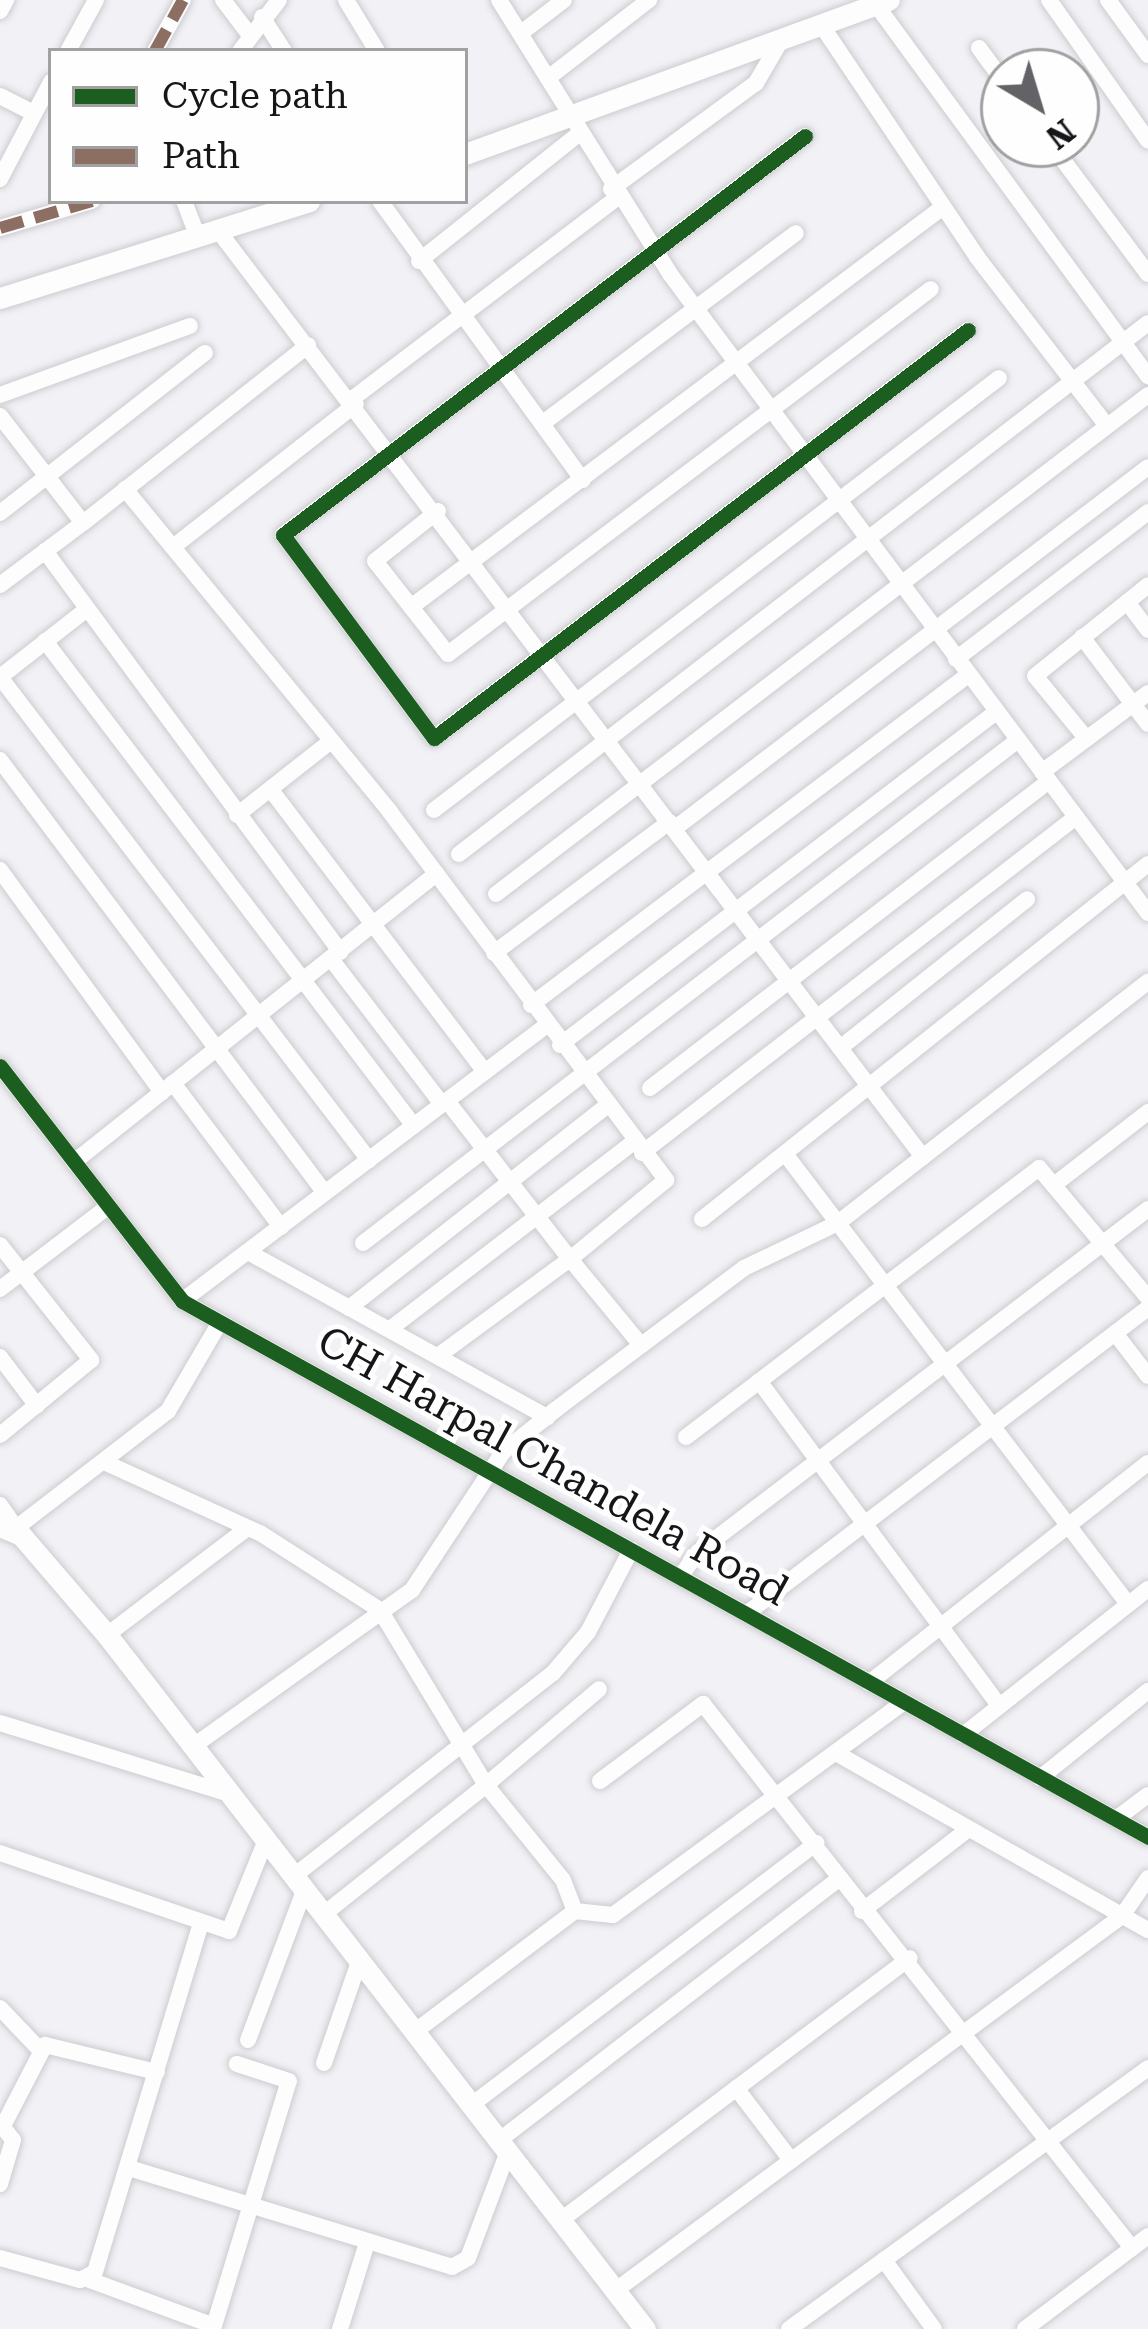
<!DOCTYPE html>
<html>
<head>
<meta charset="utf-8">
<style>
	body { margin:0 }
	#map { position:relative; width:1148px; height:2329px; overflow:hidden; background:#f2f1f6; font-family:"Roboto Serif",serif }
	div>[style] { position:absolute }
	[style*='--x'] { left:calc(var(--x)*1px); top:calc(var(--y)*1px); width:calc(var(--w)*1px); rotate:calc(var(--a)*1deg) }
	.roads { filter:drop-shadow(0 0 3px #cdccd0) drop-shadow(0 0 3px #cdccd0) }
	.minor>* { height:16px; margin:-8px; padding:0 8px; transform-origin:8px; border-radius:8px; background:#fdfdfe }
	.tertiary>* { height:21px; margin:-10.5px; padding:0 10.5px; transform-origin:10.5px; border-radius:10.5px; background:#fdfdfe }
	.quiet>* { height:12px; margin-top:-6px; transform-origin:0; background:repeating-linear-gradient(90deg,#8d6e63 0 24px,transparent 0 36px) }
	.cycleway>* { height:15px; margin:-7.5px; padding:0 7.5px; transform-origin:7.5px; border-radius:7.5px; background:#1b5e20 }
	span { translate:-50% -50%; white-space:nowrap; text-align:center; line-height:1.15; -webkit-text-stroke:10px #fefefe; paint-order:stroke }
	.street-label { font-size:42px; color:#161518 }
	.legend { position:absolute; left:48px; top:48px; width:420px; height:156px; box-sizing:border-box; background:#fefefe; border:3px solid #a1a1a2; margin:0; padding:15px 21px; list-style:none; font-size:36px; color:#161518 }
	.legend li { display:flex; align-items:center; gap:24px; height:60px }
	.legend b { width:60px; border:3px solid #a1a1a2 }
	.north { position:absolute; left:980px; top:48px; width:120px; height:120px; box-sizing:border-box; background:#fefefe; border:3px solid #a1a1a2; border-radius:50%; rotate:142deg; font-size:33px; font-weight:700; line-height:48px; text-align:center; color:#161518 }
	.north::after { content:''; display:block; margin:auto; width:42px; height:54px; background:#636266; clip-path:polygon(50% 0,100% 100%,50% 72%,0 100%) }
</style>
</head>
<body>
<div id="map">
	<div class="roads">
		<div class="minor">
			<div style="--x:223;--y:0;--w:43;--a:52.6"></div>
			<div style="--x:346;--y:0;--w:60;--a:58.7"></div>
			<div style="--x:499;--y:0;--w:323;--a:58"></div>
			<div style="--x:670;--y:274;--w:798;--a:53.2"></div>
			<div style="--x:1049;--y:0;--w:172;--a:54.9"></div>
			<div style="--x:1108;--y:0;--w:68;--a:54"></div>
			<div style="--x:877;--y:6;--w:459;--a:53.8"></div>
			<div style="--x:0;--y:11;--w:13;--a:-61"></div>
			<div style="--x:262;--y:17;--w:40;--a:57.1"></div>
			<div style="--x:822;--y:26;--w:278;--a:56.1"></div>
			<div style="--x:977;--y:257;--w:213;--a:52.4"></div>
			<div style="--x:521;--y:33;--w:54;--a:-37.5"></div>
			<div style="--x:979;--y:48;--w:42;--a:53.7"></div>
			<div style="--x:68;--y:51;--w:58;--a:-61.2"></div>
			<div style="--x:155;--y:51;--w:58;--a:-61.2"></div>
			<div style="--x:240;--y:51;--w:64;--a:-52.6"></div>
			<div style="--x:548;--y:78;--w:128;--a:-37.7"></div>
			<div style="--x:0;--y:96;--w:38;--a:27"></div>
			<div style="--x:805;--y:136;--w:657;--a:142.61"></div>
			<div style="--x:283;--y:535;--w:253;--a:53.4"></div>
			<div style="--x:434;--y:738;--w:672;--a:-37.38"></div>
			<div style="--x:1051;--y:144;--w:162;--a:53.3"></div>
			<div style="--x:0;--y:179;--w:110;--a:-62.3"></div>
			<div style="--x:611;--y:189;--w:180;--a:-36.2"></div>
			<div style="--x:756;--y:83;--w:48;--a:-59.7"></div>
			<div style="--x:184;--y:201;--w:36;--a:69"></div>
			<div style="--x:380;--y:201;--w:345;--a:54"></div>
			<div style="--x:0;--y:228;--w:96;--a:-16.4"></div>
			<div style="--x:217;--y:229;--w:1166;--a:52.74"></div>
			<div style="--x:419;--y:261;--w:206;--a:-38.5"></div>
			<div style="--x:0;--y:395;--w:202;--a:-20"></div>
			<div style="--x:352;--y:399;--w:333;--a:-37.2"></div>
			<div style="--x:0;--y:416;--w:135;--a:52.2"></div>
			<div style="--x:83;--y:523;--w:287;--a:-38.3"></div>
			<div style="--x:543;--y:423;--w:316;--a:-36.9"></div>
			<div style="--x:125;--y:489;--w:418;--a:50.6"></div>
			<div style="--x:390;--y:812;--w:460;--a:53.1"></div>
			<div style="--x:666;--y:1180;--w:124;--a:140.5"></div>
			<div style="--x:570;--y:1259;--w:112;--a:50.5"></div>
			<div style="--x:438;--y:511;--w:80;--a:141.6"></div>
			<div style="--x:375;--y:561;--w:118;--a:51.9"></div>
			<div style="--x:448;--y:654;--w:605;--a:-37.08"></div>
			<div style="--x:0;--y:513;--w:260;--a:-38"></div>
			<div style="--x:173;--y:547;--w:232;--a:-38"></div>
			<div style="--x:45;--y:551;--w:498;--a:53.6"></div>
			<div style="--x:0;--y:585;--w:104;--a:-36.8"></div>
			<div style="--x:1127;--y:602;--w:35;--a:53"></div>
			<div style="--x:411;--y:607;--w:666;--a:-36.94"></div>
			<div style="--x:1082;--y:637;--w:109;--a:52.8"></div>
			<div style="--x:45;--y:641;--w:609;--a:52.74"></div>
			<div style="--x:956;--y:659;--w:242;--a:-37.4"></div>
			<div style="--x:0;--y:677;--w:608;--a:52.62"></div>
			<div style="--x:0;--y:677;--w:110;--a:-38"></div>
			<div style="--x:1086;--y:738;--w:80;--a:-129.4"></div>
			<div style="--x:1035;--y:676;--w:145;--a:-38.8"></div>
			<div style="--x:0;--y:760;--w:541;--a:53.11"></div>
			<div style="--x:1042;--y:772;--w:132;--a:-36.7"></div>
			<div style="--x:271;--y:790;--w:354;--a:52.8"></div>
			<div style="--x:434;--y:810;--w:711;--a:-37.4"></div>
			<div style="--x:237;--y:815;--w:120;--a:-38.2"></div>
			<div style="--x:674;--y:829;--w:596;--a:-37.37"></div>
			<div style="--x:459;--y:854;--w:870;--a:-37.62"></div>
			<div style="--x:0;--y:870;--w:275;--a:53.9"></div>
			<div style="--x:496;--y:894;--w:821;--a:-37.43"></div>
			<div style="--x:494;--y:953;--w:219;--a:-36.8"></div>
			<div style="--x:331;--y:959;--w:183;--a:52.6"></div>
			<div style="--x:531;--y:1005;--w:548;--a:-37.06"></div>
			<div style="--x:560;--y:1045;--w:549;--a:-37.37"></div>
			<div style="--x:840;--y:1048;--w:239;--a:-38.5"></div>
			<div style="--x:0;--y:1066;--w:297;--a:52.2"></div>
			<div style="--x:182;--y:1301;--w:1105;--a:29.02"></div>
			<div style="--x:173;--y:1083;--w:180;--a:53.1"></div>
			<div style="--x:650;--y:1088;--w:503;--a:-37.58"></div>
			<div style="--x:642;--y:1153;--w:549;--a:-37.75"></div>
			<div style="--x:786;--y:1155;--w:564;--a:52.7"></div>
			<div style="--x:74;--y:1162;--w:463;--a:-38.5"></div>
			<div style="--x:1059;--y:1181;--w:113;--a:-37.8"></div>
			<div style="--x:702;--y:1219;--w:570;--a:-38.52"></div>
			<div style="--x:363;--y:1243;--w:826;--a:-37.52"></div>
			<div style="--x:0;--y:1245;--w:147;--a:51.6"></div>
			<div style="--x:91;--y:1360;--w:118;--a:140.5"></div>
			<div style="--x:248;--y:1252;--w:342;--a:28.9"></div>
			<div style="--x:0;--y:1289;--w:137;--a:-37.3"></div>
			<div style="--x:182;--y:1301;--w:456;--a:-37.1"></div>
			<div style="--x:349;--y:1308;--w:328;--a:-38.1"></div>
			<div style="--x:390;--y:1329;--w:307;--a:-37.5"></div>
			<div style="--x:1115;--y:1333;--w:54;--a:52.5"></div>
			<div style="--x:438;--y:1356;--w:164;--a:-36.3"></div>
			<div style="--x:570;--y:1259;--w:200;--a:-127.9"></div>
			<div style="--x:0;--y:1357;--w:61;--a:52.9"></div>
			<div style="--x:759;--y:1381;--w:403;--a:53.5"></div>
			<div style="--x:686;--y:1437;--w:444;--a:-37.3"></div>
			<div style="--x:1039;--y:1168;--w:170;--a:50"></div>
			<div style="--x:104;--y:1462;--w:171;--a:24.5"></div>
			<div style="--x:260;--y:1533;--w:143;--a:32.7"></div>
			<div style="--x:380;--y:1610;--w:205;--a:58.8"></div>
			<div style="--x:486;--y:1785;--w:148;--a:-40.3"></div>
			<div style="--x:0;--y:1505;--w:35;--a:55"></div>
			<div style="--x:16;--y:1528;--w:192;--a:-37.6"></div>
			<div style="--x:168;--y:1411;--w:103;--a:-59.7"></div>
			<div style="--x:680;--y:1577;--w:31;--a:-54"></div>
			<div style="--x:698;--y:1552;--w:566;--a:-37.32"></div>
			<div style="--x:746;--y:1614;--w:505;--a:-37.28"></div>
			<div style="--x:107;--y:1635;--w:173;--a:-37.3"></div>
			<div style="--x:869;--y:1683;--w:355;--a:-38.3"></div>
			<div style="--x:0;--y:1723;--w:240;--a:17.2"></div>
			<div style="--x:963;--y:1735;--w:236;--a:-38.3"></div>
			<div style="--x:192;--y:1747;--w:270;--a:-35.5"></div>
			<div style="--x:412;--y:1590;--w:165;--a:-56.6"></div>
			<div style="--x:503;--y:1452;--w:67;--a:-38.9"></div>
			<div style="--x:555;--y:1410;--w:236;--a:-36.9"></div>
			<div style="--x:744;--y:1268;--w:104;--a:-25.6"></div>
			<div style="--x:838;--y:1223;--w:393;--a:-37.9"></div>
			<div style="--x:836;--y:1753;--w:359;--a:29.6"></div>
			<div style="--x:1040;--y:1778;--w:139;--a:-38.9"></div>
			<div style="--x:600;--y:1781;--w:129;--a:-36.8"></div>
			<div style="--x:703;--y:1704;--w:693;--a:51.74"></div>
			<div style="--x:1116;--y:1819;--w:40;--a:-37"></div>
			<div style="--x:0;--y:1853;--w:242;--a:18.8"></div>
			<div style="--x:229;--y:1931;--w:98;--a:-67.9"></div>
			<div style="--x:294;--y:1876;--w:329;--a:-38.1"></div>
			<div style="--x:553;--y:1673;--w:54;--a:-49.5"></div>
			<div style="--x:588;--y:1632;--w:93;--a:-62.3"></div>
			<div style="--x:862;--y:1911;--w:133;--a:-37.6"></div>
			<div style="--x:324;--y:1914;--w:207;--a:-38.5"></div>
			<div style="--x:486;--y:1785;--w:122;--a:51"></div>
			<div style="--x:563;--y:1880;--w:33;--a:69"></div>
			<div style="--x:0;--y:2008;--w:57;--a:46.4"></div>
			<div style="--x:413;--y:2033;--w:203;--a:-37"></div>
			<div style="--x:575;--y:1911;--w:38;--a:6"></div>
			<div style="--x:613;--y:1915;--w:361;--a:-36.2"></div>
			<div style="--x:248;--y:2040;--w:159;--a:-69.4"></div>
			<div style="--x:324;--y:2063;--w:107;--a:-70.9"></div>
			<div style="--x:736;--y:2088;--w:91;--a:52.6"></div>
			<div style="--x:470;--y:2106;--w:435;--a:-37.2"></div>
			<div style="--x:0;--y:2123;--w:21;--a:53"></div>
			<div style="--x:13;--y:2140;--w:46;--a:106.5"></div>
			<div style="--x:4;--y:2124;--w:89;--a:-62.6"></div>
			<div style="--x:45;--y:2045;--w:115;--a:13.6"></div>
			<div style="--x:497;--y:2142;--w:433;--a:-37.6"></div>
			<div style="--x:129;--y:2168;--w:338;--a:17"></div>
			<div style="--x:452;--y:2267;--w:18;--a:-29"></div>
			<div style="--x:468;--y:2258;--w:111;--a:-69.4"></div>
			<div style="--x:561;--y:2220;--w:436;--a:-36.9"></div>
			<div style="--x:0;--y:2258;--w:83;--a:15.4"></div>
			<div style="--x:80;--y:2280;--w:17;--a:-28"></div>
			<div style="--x:95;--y:2272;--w:365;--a:-73.1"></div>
			<div style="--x:884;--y:2260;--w:85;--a:54.1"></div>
			<div style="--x:87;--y:2279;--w:135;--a:20.3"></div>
			<div style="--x:616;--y:2290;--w:629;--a:-36.47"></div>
			<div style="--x:1122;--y:1916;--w:46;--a:-55.6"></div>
			<div style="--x:213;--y:2329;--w:259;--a:-73"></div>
			<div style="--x:289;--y:2081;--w:55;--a:-161.9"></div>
			<div style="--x:340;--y:2329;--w:87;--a:-72.6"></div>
			<div style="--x:789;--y:2329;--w:444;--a:-36"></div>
			<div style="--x:1025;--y:2329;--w:154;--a:-37.1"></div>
		</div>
		<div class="tertiary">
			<div style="--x:465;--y:154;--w:451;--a:-20"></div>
			<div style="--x:0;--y:298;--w:324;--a:-17.4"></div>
			<div style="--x:0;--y:1526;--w:23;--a:23"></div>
			<div style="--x:21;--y:1535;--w:132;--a:49.3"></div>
			<div style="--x:107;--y:1635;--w:878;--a:52.22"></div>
		</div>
	</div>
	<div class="quiet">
		<div style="--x:155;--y:51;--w:58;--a:-61.2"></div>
		<div style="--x:0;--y:228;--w:96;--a:-16.4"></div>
	</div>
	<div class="cycleway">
		<div style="--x:805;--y:136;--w:657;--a:142.61"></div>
		<div style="--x:283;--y:535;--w:253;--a:53.4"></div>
		<div style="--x:434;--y:738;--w:672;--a:-37.38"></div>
		<div style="--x:0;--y:1066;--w:297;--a:52.2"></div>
		<div style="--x:182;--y:1301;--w:1105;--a:29.02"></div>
	</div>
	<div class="street-label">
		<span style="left:553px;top:1466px;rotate:29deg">CH Harpal Chandela Road</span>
	</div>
	<ul class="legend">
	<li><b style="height:15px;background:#1b5e20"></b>Cycle path</li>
	<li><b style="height:15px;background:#8d6e63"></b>Path</li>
	</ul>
	<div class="north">N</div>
</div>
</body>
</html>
